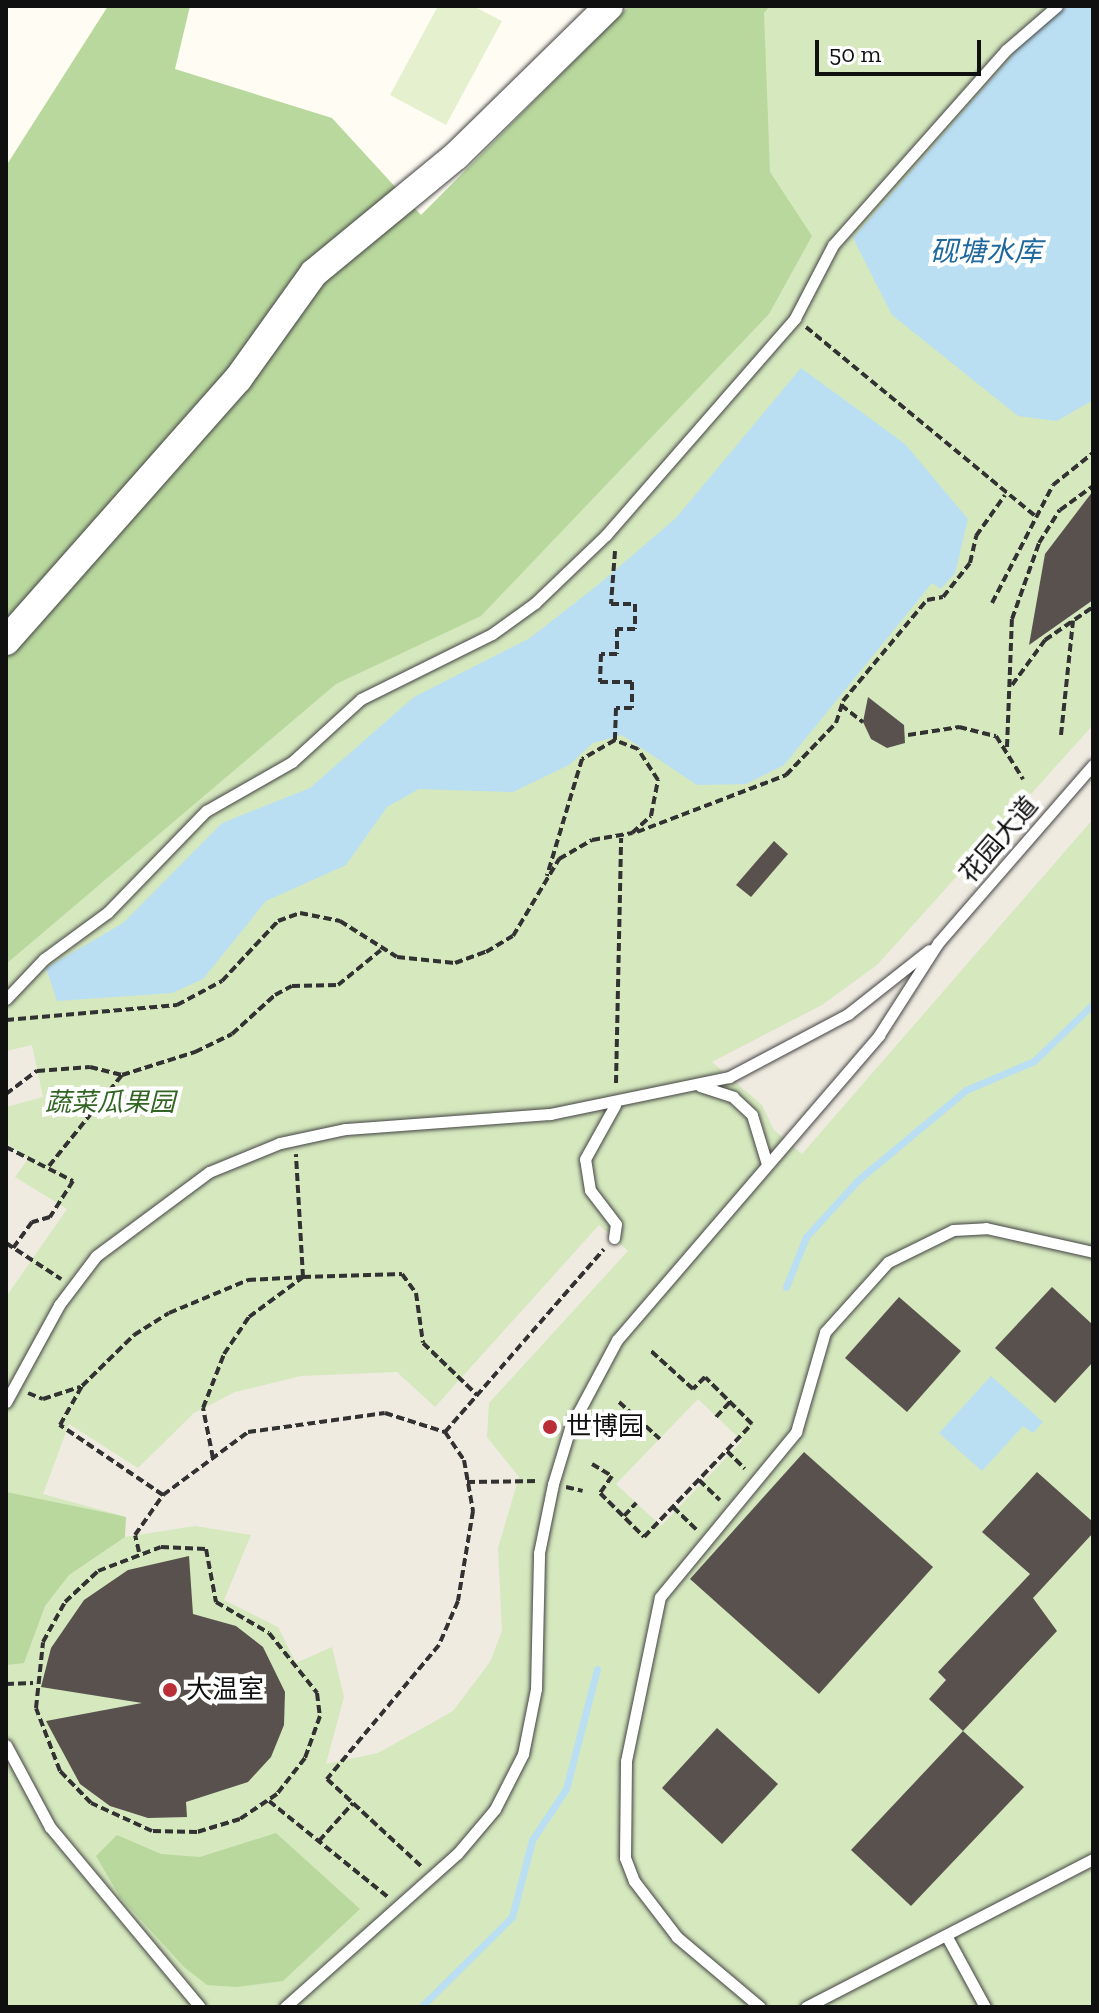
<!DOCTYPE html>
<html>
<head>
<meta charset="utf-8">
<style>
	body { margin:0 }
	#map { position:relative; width:1099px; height:2013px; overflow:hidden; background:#fefcf3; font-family:"Zilla Slab","Noto Sans SC",serif }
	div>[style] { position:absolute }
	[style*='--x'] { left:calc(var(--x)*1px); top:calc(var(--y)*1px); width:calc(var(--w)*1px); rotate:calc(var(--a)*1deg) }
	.green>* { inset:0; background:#d5e8be }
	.forest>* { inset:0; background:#b9d89e }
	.pitch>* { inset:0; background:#e5f0cf }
	.plaza>* { inset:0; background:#efebe1 }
	.water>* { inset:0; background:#badff3 }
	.stream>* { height:7px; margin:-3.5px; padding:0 3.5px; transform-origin:3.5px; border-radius:3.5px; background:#badff3 }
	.building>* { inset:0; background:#58514d }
	.path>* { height:4px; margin-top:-2px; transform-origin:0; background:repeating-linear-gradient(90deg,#323232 0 8px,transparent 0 12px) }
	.roads { filter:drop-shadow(0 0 2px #434343) drop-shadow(0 0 2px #434343) }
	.service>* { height:11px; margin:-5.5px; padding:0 5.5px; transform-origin:5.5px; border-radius:5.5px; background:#fff }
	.tertiary>* { height:28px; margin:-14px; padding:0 14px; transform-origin:14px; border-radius:14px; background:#fff }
	.dots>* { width:22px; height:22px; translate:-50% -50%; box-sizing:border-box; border:4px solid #fff; border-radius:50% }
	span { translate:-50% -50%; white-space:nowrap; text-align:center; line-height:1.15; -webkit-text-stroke:8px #fff; paint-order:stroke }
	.street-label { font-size:26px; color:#101010 }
	.park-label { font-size:26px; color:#326522; font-style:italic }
	.poi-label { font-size:26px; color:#101010 }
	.left { translate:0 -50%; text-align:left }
	.water-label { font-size:28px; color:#1e689d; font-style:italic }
	.frame { position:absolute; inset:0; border:8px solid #101010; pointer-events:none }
	.scale { position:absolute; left:815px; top:40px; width:166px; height:36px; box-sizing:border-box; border:4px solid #101010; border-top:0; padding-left:10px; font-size:24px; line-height:28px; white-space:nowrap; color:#101010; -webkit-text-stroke:6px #fff; paint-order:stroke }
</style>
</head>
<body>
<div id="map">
	<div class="green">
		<div style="clip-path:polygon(751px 6px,1093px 6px,1093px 2007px,6px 2007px,6px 847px)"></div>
	</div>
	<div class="forest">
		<div style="clip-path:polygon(108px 6px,190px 6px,175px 69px,332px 118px,421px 215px,629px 6px,770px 6px,764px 13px,770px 172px,812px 236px,769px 314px,481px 616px,336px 684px,6px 964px,6px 166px)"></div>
		<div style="clip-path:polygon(6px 1492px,127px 1517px,125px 1537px,69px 1575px,45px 1606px,24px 1663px,6px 1665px)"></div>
		<div style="clip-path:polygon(276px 1833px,360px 1909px,283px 1981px,237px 1987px,207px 1985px,184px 1967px,120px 1897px,96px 1856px,117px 1835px,161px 1854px,200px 1857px)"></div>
	</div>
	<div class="pitch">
		<div style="clip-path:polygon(438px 6px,473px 6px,502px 21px,446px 125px,390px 95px)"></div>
	</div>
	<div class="plaza">
		<div style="clip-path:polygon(1093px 725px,1093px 819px,802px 1154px,774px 1130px,762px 1105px,712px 1062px,822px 1005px,877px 965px)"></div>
		<div style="clip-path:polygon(32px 1045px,43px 1097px,6px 1107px,6px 1051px)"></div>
		<div style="clip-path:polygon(6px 1129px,9px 1145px,28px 1159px,15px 1177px,67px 1209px,6px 1297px)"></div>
		<div style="clip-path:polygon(599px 1225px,628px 1251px,489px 1403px,487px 1437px,519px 1477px,498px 1548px,502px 1631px,490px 1662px,453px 1711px,378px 1753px,326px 1764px,344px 1697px,332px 1647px,296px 1663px,278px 1627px,224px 1600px,251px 1535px,195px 1526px,125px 1537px,126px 1517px,43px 1494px,69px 1424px,138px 1468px,194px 1413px,235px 1392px,301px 1376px,397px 1372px,435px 1407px)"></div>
		<div style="clip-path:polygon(698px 1399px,742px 1441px,661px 1526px,616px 1484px)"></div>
	</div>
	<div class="water">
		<div style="clip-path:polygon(1068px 6px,1093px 6px,1093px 400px,1057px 421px,1018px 416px,892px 315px,853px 238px,1042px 21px)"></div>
		<div style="clip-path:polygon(801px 368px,905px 444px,968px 519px,955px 573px,941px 589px,932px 583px,784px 765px,746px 784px,697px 785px,622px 735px,593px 743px,569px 765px,513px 792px,419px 789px,387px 807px,346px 865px,266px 901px,203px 979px,172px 993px,57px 1001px,46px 968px,123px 923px,222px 823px,310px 788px,414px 697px,530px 638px,599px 584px,676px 518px)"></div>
		<div style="clip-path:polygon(991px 1376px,1043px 1422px,1033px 1433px,1023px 1426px,982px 1471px,939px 1433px)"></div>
	</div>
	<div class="stream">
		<div style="--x:786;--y:1287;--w:54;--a:-68.2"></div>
		<div style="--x:806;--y:1237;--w:77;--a:-47.6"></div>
		<div style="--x:858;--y:1180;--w:141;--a:-39.8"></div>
		<div style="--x:966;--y:1090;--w:74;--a:-23.1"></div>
		<div style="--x:1034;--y:1061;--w:82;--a:-44"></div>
		<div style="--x:421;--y:2007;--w:128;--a:-44.7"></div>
		<div style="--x:512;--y:1917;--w:80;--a:-75.4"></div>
		<div style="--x:532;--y:1840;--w:61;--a:-56.3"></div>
		<div style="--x:566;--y:1789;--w:124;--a:-75.5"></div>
	</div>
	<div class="building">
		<div style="clip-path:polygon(1093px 491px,1093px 600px,1029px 645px,1045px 554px)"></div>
		<div style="clip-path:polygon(868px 697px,904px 725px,905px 743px,887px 748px,871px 739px,863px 722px)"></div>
		<div style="clip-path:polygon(774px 841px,788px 854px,751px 897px,736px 885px)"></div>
		<div style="clip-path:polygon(1052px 1287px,1093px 1325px,1093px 1362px,1055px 1403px,995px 1348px)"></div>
		<div style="clip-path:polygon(899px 1297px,961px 1351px,907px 1412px,845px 1358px)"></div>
		<div style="clip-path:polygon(804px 1452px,933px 1567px,819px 1694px,690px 1579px)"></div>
		<div style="clip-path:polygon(1037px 1472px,1093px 1522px,1093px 1533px,1033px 1598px,1057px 1631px,963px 1731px,929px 1699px,946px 1680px,938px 1672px,1030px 1574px,982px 1532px)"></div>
		<div style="clip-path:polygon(189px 1556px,193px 1614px,236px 1626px,263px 1647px,285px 1692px,284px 1725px,271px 1757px,248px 1782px,186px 1802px,187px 1817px,148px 1818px,110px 1806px,80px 1784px,46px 1721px,142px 1703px,41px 1687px,51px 1648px,84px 1600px,128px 1570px)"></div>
		<div style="clip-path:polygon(717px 1728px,778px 1784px,722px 1844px,662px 1788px)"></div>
		<div style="clip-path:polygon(963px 1731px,1024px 1787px,911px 1906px,851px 1850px)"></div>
	</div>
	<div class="path">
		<div style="--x:806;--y:327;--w:297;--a:39.5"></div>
		<div style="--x:615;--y:551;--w:53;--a:94.3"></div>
		<div style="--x:611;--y:604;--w:24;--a:0"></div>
		<div style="--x:635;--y:604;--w:25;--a:90"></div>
		<div style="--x:635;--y:629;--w:18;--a:180"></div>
		<div style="--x:617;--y:629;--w:25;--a:90"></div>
		<div style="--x:617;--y:654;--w:16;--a:180"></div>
		<div style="--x:601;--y:654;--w:28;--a:92"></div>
		<div style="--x:600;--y:682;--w:32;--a:0"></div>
		<div style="--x:632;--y:682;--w:26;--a:90"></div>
		<div style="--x:632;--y:708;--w:16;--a:180"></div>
		<div style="--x:616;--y:708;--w:32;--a:92"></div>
		<div style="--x:992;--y:603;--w:133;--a:-62.7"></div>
		<div style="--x:1053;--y:485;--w:51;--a:-38.7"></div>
		<div style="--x:1012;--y:685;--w:56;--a:-53.7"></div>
		<div style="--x:1045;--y:640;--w:58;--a:-34.5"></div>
		<div style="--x:841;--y:705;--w:28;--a:38"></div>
		<div style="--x:908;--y:735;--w:52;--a:-8.9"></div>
		<div style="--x:959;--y:727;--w:38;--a:14"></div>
		<div style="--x:996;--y:736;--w:51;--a:57.9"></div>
		<div style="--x:1061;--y:735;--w:115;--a:-84"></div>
		<div style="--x:1007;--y:747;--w:128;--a:-87.8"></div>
		<div style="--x:1012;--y:619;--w:81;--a:-70.4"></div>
		<div style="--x:1039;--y:543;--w:39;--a:-58"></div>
		<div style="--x:1060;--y:510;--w:41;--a:-36"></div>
		<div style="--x:637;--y:832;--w:160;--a:-20.9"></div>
		<div style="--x:786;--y:775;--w:72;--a:-46.1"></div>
		<div style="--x:836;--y:723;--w:23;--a:-72"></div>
		<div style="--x:843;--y:701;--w:131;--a:-50.3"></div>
		<div style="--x:927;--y:600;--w:16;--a:-11"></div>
		<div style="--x:943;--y:597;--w:43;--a:-51.5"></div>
		<div style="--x:970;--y:563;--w:28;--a:-77"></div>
		<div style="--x:976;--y:536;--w:50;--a:-54.7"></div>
		<div style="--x:6;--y:1020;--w:172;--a:-5"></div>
		<div style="--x:177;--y:1005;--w:51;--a:-28.1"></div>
		<div style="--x:222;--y:981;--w:82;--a:-47"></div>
		<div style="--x:278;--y:921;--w:23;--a:-20"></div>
		<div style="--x:300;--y:913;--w:41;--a:11.3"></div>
		<div style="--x:340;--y:921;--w:67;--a:32.3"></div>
		<div style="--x:397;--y:957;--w:58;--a:5.9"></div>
		<div style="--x:455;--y:963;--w:33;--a:-20"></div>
		<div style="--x:486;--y:952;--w:31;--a:-31"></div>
		<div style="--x:513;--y:936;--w:90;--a:-59.1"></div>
		<div style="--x:559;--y:859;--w:38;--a:-30"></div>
		<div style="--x:592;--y:840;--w:41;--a:-9.9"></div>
		<div style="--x:632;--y:833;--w:25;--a:-42"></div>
		<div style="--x:651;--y:816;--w:37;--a:-79"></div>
		<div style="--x:658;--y:780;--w:37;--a:-123"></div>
		<div style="--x:638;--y:749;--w:25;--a:-159"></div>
		<div style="--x:615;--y:740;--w:38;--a:150"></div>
		<div style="--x:582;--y:759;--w:122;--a:106.7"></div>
		<div style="--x:616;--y:1083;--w:245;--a:-88.8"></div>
		<div style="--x:6;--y:1094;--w:39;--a:-37"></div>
		<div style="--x:37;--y:1071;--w:53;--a:-4.3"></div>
		<div style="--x:90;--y:1067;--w:33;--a:14"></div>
		<div style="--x:122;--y:1075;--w:77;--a:-17.5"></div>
		<div style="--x:195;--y:1052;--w:41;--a:-25.9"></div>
		<div style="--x:232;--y:1034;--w:58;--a:-42.2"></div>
		<div style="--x:275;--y:995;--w:19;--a:-28"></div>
		<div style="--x:292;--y:986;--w:46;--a:-1.2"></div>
		<div style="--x:338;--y:985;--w:55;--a:-39.1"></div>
		<div style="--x:6;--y:1147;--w:75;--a:26.9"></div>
		<div style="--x:73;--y:1181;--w:43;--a:122.6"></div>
		<div style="--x:50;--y:1217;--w:19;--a:164"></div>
		<div style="--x:32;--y:1222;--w:32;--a:126"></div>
		<div style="--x:49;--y:1166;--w:117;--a:-51.3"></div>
		<div style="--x:6;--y:1243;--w:66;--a:33.2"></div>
		<div style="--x:28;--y:1393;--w:16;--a:22"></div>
		<div style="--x:43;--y:1399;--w:39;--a:-18"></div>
		<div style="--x:619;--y:1402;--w:55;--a:42.1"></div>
		<div style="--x:716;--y:1417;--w:21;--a:-47"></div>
		<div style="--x:445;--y:1432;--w:242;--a:-49"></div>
		<div style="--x:727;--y:1451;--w:25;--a:45"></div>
		<div style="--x:213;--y:1458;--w:51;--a:-101.3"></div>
		<div style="--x:203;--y:1408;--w:58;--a:-68.7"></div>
		<div style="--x:224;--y:1354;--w:45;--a:-56"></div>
		<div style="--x:249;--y:1317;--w:67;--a:-36.5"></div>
		<div style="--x:303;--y:1277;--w:99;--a:-1.7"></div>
		<div style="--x:402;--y:1274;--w:24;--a:54"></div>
		<div style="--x:416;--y:1293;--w:50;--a:82"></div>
		<div style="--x:423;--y:1343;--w:75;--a:43.9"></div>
		<div style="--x:592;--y:1464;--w:23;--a:31"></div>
		<div style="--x:612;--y:1476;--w:21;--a:125"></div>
		<div style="--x:600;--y:1493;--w:62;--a:45"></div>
		<div style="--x:644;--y:1537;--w:156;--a:-46.3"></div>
		<div style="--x:752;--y:1424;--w:66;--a:-135"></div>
		<div style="--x:705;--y:1377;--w:17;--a:135"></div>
		<div style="--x:693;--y:1389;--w:57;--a:-137.9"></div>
		<div style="--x:699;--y:1480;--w:29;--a:44"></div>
		<div style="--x:467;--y:1482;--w:71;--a:-0.8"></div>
		<div style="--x:566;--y:1487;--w:17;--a:13"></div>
		<div style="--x:163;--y:1495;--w:125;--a:-145.8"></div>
		<div style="--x:60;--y:1425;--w:45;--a:-60.6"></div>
		<div style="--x:82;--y:1386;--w:73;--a:-44.4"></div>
		<div style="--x:134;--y:1335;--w:41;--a:-32.2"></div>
		<div style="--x:169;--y:1313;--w:86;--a:-22.7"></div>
		<div style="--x:248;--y:1280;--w:55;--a:-3.1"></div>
		<div style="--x:303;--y:1277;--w:123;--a:-93.3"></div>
		<div style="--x:673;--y:1507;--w:33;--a:44"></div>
		<div style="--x:624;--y:1516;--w:18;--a:-47"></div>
		<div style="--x:161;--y:1547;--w:45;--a:2.5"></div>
		<div style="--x:206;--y:1549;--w:54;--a:79.3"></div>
		<div style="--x:216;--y:1602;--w:61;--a:30.3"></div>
		<div style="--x:269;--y:1633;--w:77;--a:51.3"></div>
		<div style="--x:317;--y:1693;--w:23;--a:83"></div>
		<div style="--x:320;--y:1716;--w:45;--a:109.7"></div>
		<div style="--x:305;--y:1758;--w:46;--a:127.9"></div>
		<div style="--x:277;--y:1794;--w:45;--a:146"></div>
		<div style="--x:240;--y:1819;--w:45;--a:163.2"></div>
		<div style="--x:197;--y:1832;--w:45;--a:-178.7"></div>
		<div style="--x:152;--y:1831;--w:67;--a:-155.3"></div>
		<div style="--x:91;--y:1803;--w:45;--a:-134.1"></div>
		<div style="--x:60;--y:1771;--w:67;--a:-110.9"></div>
		<div style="--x:36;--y:1708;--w:66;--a:-83.9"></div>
		<div style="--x:43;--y:1642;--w:46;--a:-61.2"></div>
		<div style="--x:65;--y:1602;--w:45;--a:-43.2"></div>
		<div style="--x:98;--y:1571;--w:67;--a:-20.9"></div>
		<div style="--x:139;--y:1552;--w:17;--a:-103"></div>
		<div style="--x:135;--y:1535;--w:49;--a:-55"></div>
		<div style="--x:163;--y:1495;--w:106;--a:-36.5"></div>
		<div style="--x:248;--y:1432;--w:138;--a:-7.9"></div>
		<div style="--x:385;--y:1413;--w:63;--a:17.6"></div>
		<div style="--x:445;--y:1432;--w:34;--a:56"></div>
		<div style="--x:464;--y:1460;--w:52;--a:80"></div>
		<div style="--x:473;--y:1511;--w:91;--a:99.5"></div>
		<div style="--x:458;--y:1601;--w:48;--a:113.4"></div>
		<div style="--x:439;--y:1645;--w:175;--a:129.9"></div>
		<div style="--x:327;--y:1779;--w:128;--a:42.8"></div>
		<div style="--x:6;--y:1684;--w:27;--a:-2"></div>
		<div style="--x:269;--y:1801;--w:153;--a:38.9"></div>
		<div style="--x:319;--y:1841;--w:51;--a:-48.2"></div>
	</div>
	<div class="roads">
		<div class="service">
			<div style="--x:6;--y:999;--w:55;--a:-46.5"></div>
			<div style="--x:44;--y:959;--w:79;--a:-36.3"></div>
			<div style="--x:108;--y:912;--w:141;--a:-45.9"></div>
			<div style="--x:206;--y:811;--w:99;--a:-29.7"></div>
			<div style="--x:292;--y:762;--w:93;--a:-42.4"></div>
			<div style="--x:361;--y:699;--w:146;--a:-26.4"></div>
			<div style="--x:492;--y:634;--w:53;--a:-35.8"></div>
			<div style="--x:535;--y:603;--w:98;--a:-43.8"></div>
			<div style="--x:606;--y:535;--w:288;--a:-48.9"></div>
			<div style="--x:795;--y:318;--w:82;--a:-62.5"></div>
			<div style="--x:833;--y:245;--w:261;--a:-48.4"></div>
			<div style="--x:1006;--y:50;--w:67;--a:-40.8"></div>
			<div style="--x:700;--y:1086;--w:35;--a:18"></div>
			<div style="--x:733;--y:1097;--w:26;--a:43"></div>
			<div style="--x:752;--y:1115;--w:51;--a:73"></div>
			<div style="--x:614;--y:1238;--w:14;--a:-82"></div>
			<div style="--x:616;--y:1224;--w:43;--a:-127.4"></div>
			<div style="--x:590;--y:1190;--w:31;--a:-99"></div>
			<div style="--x:585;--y:1159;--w:62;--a:-60.9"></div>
			<div style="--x:6;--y:1402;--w:111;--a:-61.3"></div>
			<div style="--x:59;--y:1305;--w:61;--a:-52.9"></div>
			<div style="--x:96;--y:1256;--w:141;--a:-36.6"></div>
			<div style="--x:209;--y:1172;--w:77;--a:-22.2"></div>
			<div style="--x:280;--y:1143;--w:66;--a:-12.2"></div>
			<div style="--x:345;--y:1129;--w:206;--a:-4.2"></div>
			<div style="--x:550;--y:1114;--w:183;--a:-11.7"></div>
			<div style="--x:729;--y:1077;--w:135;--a:-27.9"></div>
			<div style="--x:848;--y:1014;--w:103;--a:-38.3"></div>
			<div style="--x:6;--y:1745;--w:93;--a:61.8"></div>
			<div style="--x:50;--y:1827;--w:234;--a:50.2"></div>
			<div style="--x:947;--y:1937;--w:80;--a:61.5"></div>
			<div style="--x:285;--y:2007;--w:230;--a:-41.7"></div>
			<div style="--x:457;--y:1854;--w:59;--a:-49.8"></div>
			<div style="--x:495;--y:1809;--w:62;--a:-63"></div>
			<div style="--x:523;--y:1754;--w:66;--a:-78.7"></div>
			<div style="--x:536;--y:1689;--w:136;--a:-88.7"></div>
			<div style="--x:539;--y:1553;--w:70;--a:-78.5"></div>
			<div style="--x:553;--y:1484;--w:59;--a:-73.1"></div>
			<div style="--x:570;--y:1428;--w:100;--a:-61.9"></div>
			<div style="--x:617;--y:1340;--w:402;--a:-49.3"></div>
			<div style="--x:879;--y:1035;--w:109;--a:-57.3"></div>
			<div style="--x:938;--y:943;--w:236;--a:-49"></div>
			<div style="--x:760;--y:2007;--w:109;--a:-139.9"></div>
			<div style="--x:677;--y:1937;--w:71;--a:-127.5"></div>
			<div style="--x:634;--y:1881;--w:25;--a:-111"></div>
			<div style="--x:625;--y:1858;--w:97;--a:-89.4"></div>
			<div style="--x:626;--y:1761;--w:167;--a:-78.3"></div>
			<div style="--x:660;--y:1597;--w:214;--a:-50.5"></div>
			<div style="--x:796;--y:1432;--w:104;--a:-73.8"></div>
			<div style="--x:825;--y:1332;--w:94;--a:-48"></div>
			<div style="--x:888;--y:1262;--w:72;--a:-26.2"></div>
			<div style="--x:953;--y:1230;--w:33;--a:-3"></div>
			<div style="--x:986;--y:1228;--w:110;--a:12.6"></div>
			<div style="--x:806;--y:2007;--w:323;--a:-27.3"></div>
		</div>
		<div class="tertiary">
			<div style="--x:6;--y:641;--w:350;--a:-48.5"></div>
			<div style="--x:238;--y:379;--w:130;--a:-54.4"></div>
			<div style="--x:314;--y:273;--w:184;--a:-39.5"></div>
			<div style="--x:456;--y:156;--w:214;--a:-44.4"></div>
		</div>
	</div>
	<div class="dots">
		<div style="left:550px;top:1427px;background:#ba2e38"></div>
		<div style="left:170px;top:1690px;background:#ba2e38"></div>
	</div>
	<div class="street-label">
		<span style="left:999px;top:840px;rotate:-49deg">花园大道</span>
	</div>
	<div class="park-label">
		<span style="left:110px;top:1103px">蔬菜瓜果园</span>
	</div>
	<div class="poi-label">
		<span class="left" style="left:566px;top:1427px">世博园</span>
		<span class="left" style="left:186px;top:1690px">大温室</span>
	</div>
	<div class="water-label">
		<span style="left:986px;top:252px">砚塘水库</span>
	</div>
	<div class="frame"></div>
	<div class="scale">50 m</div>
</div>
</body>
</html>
